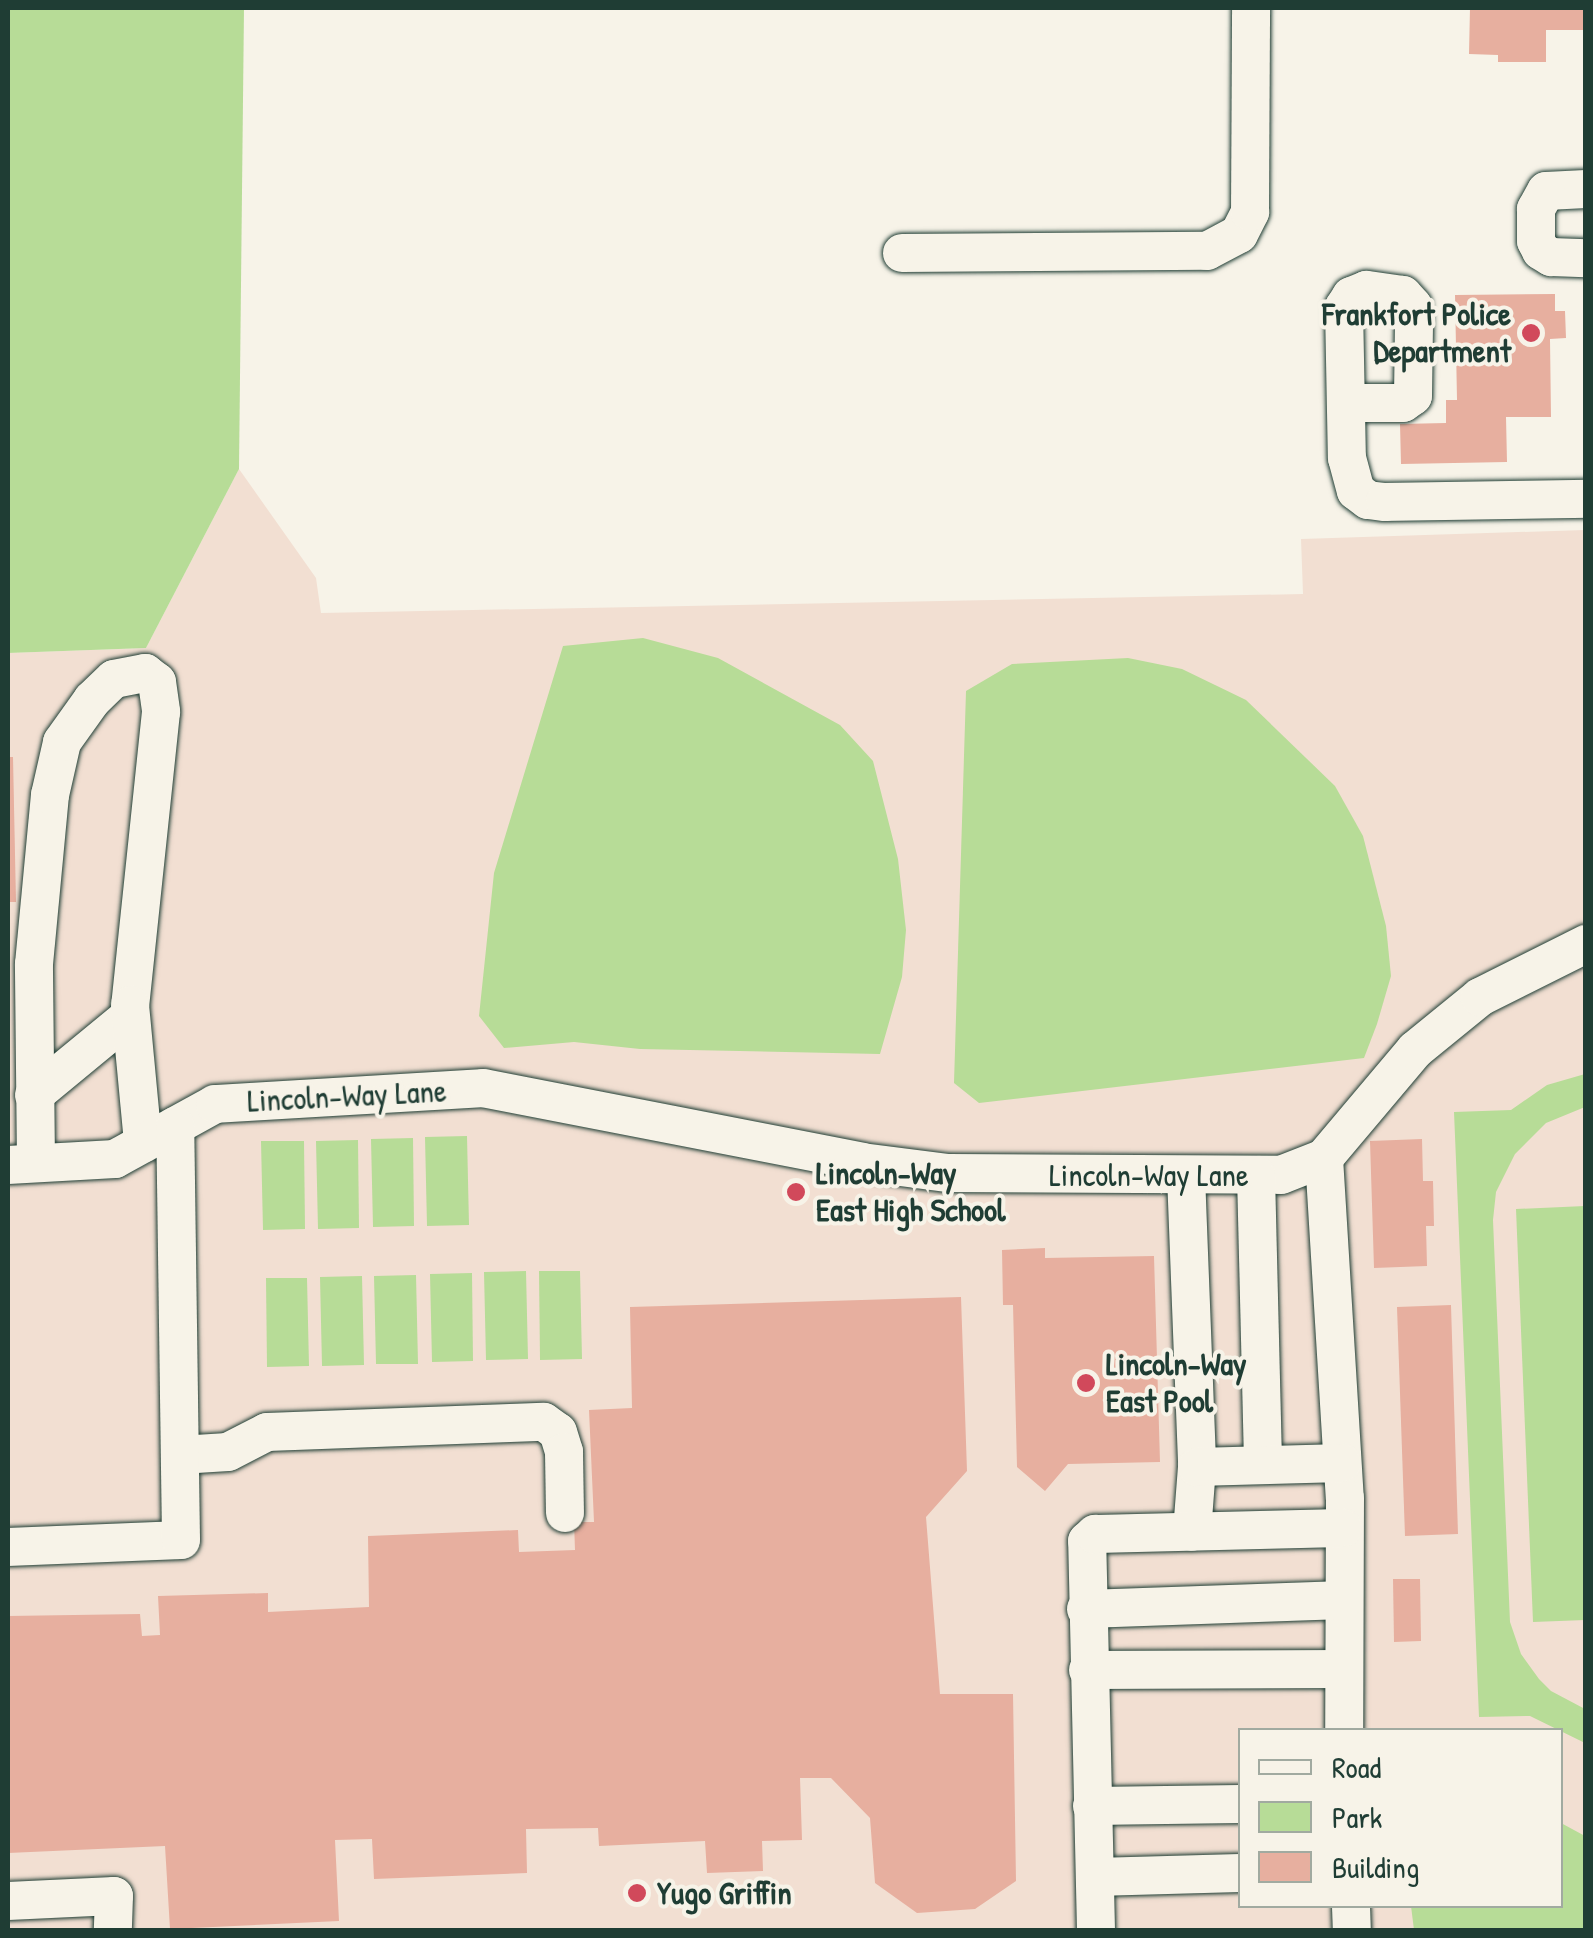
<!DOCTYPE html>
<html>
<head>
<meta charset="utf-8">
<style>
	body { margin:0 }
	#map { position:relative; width:1593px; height:1938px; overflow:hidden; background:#f7f3e8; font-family:"Patrick Hand",sans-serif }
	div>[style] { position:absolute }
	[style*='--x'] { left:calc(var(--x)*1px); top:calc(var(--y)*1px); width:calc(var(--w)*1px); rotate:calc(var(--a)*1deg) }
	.built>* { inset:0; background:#f2dfd2 }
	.green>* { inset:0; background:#b7dc97 }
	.building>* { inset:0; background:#e7af9f }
	.roads { filter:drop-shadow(0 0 2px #1f3d34) drop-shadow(0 0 2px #1f3d34) }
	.minor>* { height:38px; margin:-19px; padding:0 19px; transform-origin:19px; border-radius:19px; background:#f7f3e8 }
	.dots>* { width:28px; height:28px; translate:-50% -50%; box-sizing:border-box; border:5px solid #f7f3e8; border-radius:50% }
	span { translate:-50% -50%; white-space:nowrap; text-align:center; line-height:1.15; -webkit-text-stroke:8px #f7f3e8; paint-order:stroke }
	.poi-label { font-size:32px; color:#1f3d34; font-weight:700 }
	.right { translate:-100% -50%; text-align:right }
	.left { translate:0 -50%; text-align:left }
	.street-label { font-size:32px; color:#1f3d34 }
	.frame { position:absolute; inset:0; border:10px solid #1f3d34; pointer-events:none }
	.legend { position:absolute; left:1238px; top:1728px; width:325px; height:180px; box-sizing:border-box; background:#f7f3e8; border:2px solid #a1aaa0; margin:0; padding:12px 18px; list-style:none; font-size:30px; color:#1f3d34 }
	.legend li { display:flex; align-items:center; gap:20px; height:50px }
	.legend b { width:50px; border:2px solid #a1aaa0 }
</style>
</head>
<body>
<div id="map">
	<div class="built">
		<div style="clip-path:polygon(evenodd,239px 469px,316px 578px,321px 613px,1303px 594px,1301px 539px,1585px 530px,1585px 1930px,8px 1930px,8px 653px,146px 648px,239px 469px,1240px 1730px,1560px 1730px,1560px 1906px,1240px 1906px,1240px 1730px)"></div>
	</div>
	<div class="green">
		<div style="clip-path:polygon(8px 8px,244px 8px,239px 469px,146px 648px,8px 653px)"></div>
		<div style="clip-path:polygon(643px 638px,718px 658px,840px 725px,873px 761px,898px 859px,906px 930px,902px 977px,880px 1054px,640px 1049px,574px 1042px,504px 1048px,479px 1016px,494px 873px,563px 646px)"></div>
		<div style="clip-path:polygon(1128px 658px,1182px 669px,1246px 700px,1335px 786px,1363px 836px,1386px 926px,1391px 976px,1377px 1024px,1364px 1058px,979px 1103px,954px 1083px,966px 691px,1012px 664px)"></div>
		<div style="clip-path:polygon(1585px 1074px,1585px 1107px,1546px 1123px,1515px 1154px,1496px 1192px,1493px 1220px,1510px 1622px,1521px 1654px,1539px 1679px,1551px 1691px,1585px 1709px,1585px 1743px,1530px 1716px,1479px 1717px,1454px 1112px,1511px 1110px,1547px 1085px)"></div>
		<div style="clip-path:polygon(467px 1136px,469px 1225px,427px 1226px,425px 1137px)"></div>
		<div style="clip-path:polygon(413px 1138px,414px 1226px,373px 1227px,371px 1139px)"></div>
		<div style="clip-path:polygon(358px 1140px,359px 1228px,318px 1229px,316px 1141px)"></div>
		<div style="clip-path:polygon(261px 1141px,304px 1141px,305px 1229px,263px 1230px)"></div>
		<div style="clip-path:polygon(1585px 1206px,1585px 1620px,1533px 1622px,1516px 1209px)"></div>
		<div style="clip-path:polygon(526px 1271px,528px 1359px,486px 1360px,484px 1272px)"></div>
		<div style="clip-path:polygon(539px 1271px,580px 1271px,582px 1359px,540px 1360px)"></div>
		<div style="clip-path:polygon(472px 1273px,473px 1361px,432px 1362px,430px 1274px)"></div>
		<div style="clip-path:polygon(416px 1275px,418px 1364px,376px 1364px,374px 1276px)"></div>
		<div style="clip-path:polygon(362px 1276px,364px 1365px,322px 1366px,320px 1277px)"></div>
		<div style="clip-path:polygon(266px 1278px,307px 1278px,309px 1366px,267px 1367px)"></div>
		<div style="clip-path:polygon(1561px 1823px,1585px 1836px,1585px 1930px,1414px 1930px,1411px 1906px,1560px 1906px)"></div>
	</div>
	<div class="building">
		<div style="clip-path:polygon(1470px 8px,1586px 8px,1586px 30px,1546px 30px,1546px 62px,1498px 62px,1498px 55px,1469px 54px)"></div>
		<div style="clip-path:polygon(1555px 294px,1555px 311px,1565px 311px,1566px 338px,1550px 339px,1551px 417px,1506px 417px,1507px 462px,1401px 464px,1400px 424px,1446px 423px,1446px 400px,1457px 400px,1455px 295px)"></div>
		<div style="clip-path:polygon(8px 757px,13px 757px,16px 902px,8px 902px)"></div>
		<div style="clip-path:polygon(1422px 1139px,1423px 1181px,1433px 1181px,1434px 1226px,1426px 1226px,1427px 1266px,1374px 1268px,1370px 1141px)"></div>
		<div style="clip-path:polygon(1045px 1248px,1045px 1258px,1154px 1256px,1160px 1462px,1068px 1464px,1045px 1491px,1017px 1467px,1013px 1305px,1003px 1305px,1002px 1250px)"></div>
		<div style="clip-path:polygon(961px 1297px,967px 1471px,926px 1517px,940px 1694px,1013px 1694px,1016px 1881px,975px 1909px,917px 1913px,875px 1883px,870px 1818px,831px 1778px,800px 1778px,802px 1840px,762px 1841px,763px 1871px,707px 1873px,705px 1841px,599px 1846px,598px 1828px,526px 1829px,527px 1873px,374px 1879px,372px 1839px,335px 1840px,339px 1921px,170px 1929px,165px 1846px,8px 1853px,8px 1616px,140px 1614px,142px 1636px,160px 1635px,158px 1596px,268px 1593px,268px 1612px,369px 1607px,368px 1536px,518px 1530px,519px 1552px,575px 1550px,574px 1522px,594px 1522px,589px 1410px,632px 1408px,630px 1307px)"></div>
		<div style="clip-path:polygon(1451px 1305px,1458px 1534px,1405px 1536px,1397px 1307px)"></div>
		<div style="clip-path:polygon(1393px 1579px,1420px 1579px,1421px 1641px,1394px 1642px)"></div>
	</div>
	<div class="roads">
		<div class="minor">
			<div style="--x:1586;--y:189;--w:40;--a:177.1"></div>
			<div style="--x:1546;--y:191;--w:21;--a:119"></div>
			<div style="--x:1536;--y:209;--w:32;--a:90"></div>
			<div style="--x:1536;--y:241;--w:11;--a:63"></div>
			<div style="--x:1541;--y:251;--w:12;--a:31"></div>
			<div style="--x:1551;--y:257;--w:35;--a:2"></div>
			<div style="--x:902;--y:253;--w:305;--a:-0.4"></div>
			<div style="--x:1207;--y:251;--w:36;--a:-28"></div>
			<div style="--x:1239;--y:234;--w:25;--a:-63"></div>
			<div style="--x:1250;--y:212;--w:204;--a:-89.7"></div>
			<div style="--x:1346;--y:403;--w:57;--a:0"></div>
			<div style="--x:1403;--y:403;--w:12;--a:-35"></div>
			<div style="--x:1413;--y:396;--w:74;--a:-89.2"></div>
			<div style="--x:1414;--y:322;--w:16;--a:-94"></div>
			<div style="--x:1413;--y:306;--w:15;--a:-132"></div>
			<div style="--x:1403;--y:295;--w:37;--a:-172"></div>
			<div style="--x:1366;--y:290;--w:16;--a:158"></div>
			<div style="--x:1351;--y:296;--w:13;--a:122"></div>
			<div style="--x:1344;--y:307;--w:151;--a:88.9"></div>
			<div style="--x:1347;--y:458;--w:34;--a:75"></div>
			<div style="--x:1356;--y:491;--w:15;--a:37"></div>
			<div style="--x:1368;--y:500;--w:17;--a:7"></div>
			<div style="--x:1385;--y:502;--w:201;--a:-0.9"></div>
			<div style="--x:34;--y:1095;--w:124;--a:-39.5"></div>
			<div style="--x:1324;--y:1158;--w:341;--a:86.5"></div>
			<div style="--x:1345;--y:1498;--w:232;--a:90.2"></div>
			<div style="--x:36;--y:1163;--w:199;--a:-90.6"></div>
			<div style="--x:34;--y:964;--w:170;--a:-84.6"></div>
			<div style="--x:50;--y:795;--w:54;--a:-77.2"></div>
			<div style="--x:62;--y:742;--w:52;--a:-54.5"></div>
			<div style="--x:92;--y:700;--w:30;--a:-44"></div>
			<div style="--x:114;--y:679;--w:32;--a:-11"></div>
			<div style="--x:145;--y:673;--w:15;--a:37"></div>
			<div style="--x:157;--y:682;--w:30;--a:82"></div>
			<div style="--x:161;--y:712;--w:295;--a:96"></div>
			<div style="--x:130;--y:1005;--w:139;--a:84.6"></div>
			<div style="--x:8;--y:1165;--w:107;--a:-3.2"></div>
			<div style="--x:115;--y:1159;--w:114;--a:-28.8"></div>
			<div style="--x:215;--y:1104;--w:268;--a:-3.4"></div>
			<div style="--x:483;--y:1088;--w:386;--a:11"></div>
			<div style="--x:862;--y:1162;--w:87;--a:7.3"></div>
			<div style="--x:948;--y:1173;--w:333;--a:0.3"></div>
			<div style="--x:1281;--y:1175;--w:46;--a:-21.6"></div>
			<div style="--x:1324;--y:1158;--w:141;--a:-49.9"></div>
			<div style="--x:1415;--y:1050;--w:84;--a:-39.2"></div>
			<div style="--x:1480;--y:997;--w:119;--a:-26.6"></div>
			<div style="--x:1186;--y:1175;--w:292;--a:87.8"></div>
			<div style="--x:1197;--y:1467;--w:65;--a:94.4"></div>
			<div style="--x:1256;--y:1175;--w:289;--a:88.6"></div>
			<div style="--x:180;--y:1455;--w:48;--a:-3.6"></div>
			<div style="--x:228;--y:1452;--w:44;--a:-27.1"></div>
			<div style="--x:267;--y:1432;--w:277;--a:-2.1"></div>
			<div style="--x:544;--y:1422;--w:17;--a:36"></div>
			<div style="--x:558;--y:1432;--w:21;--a:73"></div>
			<div style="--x:564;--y:1452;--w:61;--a:89.1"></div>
			<div style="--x:1197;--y:1467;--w:145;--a:-1.6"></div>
			<div style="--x:8;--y:1547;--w:173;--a:-2.3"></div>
			<div style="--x:181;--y:1540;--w:414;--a:-90.8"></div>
			<div style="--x:1086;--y:1609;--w:258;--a:-2"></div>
			<div style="--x:1088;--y:1670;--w:256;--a:-0.2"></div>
			<div style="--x:1092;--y:1806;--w:148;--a:-0.8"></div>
			<div style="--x:1095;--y:1877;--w:145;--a:-1.6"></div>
			<div style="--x:8;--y:1901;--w:106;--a:-2.7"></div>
			<div style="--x:114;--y:1896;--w:34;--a:92"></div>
			<div style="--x:1351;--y:1906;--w:24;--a:88"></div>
			<div style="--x:1096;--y:1930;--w:389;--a:-91.3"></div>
			<div style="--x:1087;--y:1541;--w:11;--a:-41"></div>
			<div style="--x:1095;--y:1534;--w:248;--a:-1.4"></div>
		</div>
	</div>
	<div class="dots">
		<div style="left:1531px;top:333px;background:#d1495b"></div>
		<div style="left:796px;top:1192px;background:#d1495b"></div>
		<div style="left:1086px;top:1383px;background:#d1495b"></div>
		<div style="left:637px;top:1893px;background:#d1495b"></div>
	</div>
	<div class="poi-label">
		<span class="right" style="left:1511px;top:333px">Frankfort Police<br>Department</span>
		<span class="left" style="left:816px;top:1192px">Lincoln-Way<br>East High School</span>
		<span class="left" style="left:1106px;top:1383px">Lincoln-Way<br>East Pool</span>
		<span class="left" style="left:657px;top:1893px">Yugo Griffin</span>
	</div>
	<div class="street-label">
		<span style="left:347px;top:1096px;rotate:-3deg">Lincoln-Way Lane</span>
		<span style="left:1149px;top:1175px">Lincoln-Way Lane</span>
	</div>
	<div class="frame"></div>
	<ul class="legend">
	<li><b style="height:12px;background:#f7f3e8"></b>Road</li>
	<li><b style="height:28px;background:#b7dc97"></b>Park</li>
	<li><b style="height:28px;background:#e7af9f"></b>Building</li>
	</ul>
</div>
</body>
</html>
